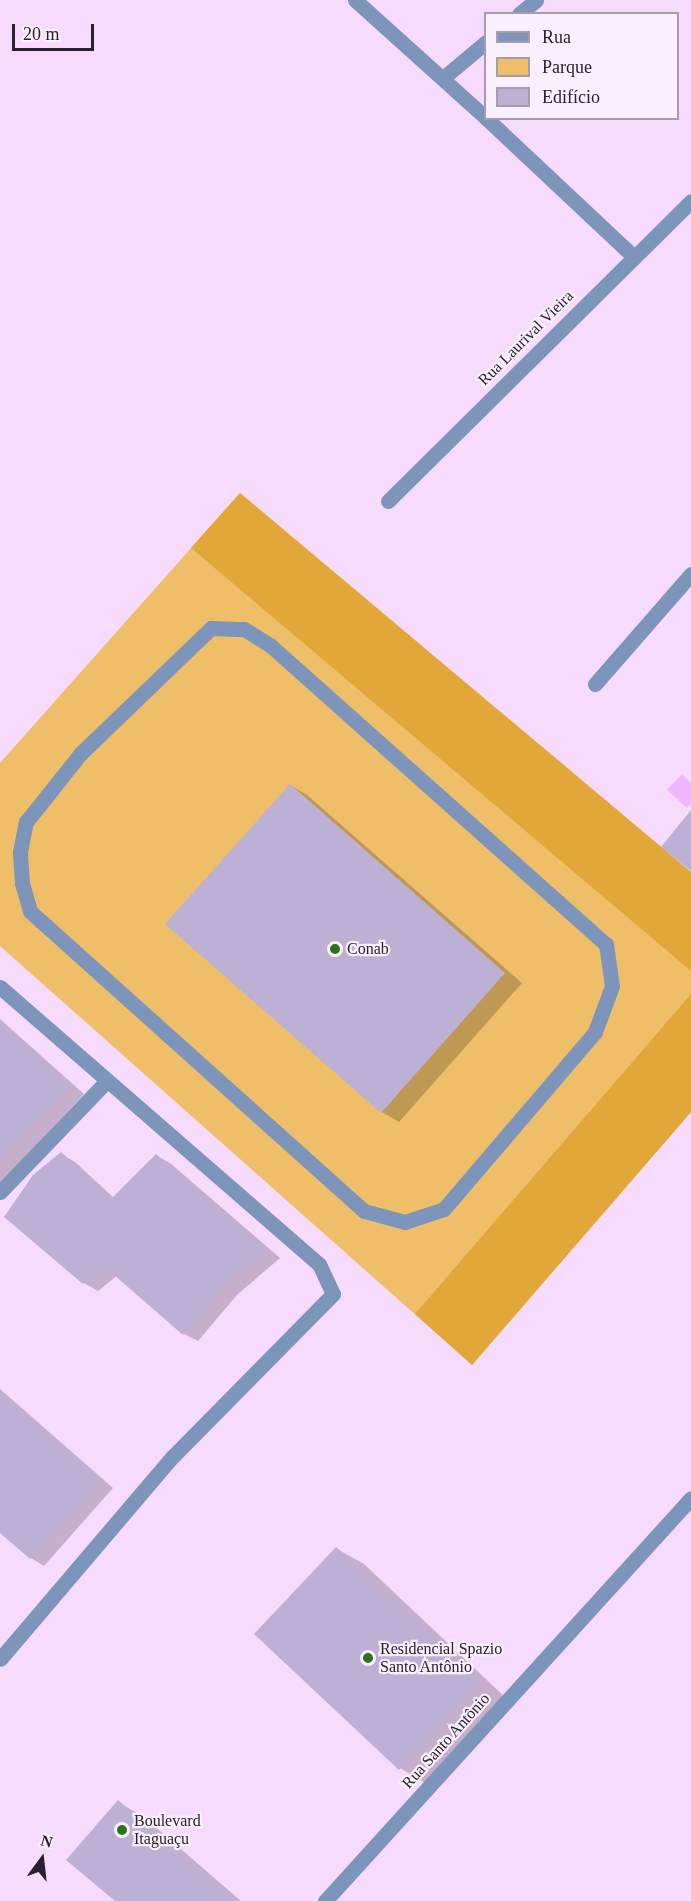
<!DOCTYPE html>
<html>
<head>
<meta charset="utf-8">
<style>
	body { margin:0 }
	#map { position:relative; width:691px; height:1901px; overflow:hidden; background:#f7dbfd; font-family:Georgia,serif }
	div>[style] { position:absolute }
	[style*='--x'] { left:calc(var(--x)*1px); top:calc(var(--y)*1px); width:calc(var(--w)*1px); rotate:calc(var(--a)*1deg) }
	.green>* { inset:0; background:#efbe68 }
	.forest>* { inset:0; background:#e1a839 }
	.water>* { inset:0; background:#efb6fb }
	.shadow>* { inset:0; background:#0003 }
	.building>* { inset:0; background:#bcb0d5 }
	.service>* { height:15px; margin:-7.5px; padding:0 7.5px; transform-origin:7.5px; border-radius:7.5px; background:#7e95bb }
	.minor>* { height:15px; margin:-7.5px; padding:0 7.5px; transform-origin:7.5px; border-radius:7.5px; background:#7e95bb }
	.tertiary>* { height:15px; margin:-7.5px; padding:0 7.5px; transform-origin:7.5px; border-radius:7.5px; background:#7e95bb }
	.dots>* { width:16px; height:16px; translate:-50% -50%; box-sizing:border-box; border:3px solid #faeffd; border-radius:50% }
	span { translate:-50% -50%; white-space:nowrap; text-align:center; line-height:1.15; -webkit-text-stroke:4.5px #faeffd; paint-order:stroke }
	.street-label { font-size:16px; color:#2b212d }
	.poi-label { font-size:16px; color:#2b212d }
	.left { translate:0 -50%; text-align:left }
	.legend { position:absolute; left:484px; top:12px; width:195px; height:108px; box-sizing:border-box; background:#faeffd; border:2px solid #a79daa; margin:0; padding:8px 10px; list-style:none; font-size:18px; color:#2b212d }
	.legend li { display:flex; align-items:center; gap:12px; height:30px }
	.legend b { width:30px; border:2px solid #a79daa }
	.north { position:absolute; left:12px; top:1829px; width:60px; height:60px; -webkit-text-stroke:4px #faeffd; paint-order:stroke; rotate:15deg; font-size:16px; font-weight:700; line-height:24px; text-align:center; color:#2b212d }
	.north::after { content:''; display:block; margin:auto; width:21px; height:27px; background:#2b212d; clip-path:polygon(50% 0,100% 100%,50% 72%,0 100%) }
	.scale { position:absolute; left:12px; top:24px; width:82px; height:27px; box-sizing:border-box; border:3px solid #2b212d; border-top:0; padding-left:8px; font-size:18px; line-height:21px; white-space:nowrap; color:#2b212d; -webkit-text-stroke:4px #faeffd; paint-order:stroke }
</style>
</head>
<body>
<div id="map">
	<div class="green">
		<div style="clip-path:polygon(240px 493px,691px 872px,691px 1112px,472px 1365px,0 946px,0 763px)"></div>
	</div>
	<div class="forest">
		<div style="clip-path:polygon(240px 493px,691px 872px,691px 971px,191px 548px)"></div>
		<div style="clip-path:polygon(691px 994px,691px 1112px,472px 1365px,415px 1314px)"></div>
	</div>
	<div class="water">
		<div style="clip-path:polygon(682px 774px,691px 783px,691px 803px,687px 808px,667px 790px)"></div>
	</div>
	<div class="shadow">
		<div style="clip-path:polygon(290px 785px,307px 795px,522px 983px,399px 1122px,382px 1112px)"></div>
		<div style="clip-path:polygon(0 1019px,84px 1094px,0 1184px)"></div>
		<div style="clip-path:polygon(61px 1154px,75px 1162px,114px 1198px,157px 1156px,170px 1163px,280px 1258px,237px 1295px,198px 1341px,184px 1334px,118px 1275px,98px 1291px,84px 1283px)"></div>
		<div style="clip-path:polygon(0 1389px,113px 1488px,44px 1566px,31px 1558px,0 1531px)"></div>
		<div style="clip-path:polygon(337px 1549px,364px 1564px,507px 1699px,427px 1784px,400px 1768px)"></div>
		<div style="clip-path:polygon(118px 1802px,145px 1818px,241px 1901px,117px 1901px)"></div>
	</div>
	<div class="building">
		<div style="clip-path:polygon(290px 784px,505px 973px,381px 1113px,165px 924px)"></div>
		<div style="clip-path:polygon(691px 810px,691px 871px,661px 847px)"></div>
		<div style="clip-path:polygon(0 1022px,72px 1086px,0 1161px)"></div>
		<div style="clip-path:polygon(61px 1152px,112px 1198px,156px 1154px,268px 1250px,223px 1287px,183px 1335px,105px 1267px,83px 1284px,4px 1217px,33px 1175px)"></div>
		<div style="clip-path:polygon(0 1391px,101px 1480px,30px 1559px,0 1533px)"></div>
		<div style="clip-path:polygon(336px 1547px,481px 1682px,399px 1770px,254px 1634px)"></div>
		<div style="clip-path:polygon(118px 1800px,234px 1901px,115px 1901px,66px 1860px)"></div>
	</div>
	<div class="service">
		<div style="--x:211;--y:628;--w:33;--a:2"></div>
		<div style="--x:244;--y:629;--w:32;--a:32"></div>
		<div style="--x:271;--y:646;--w:448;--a:41.7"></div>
		<div style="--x:606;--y:944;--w:42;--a:81.9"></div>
		<div style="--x:612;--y:986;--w:49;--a:110.3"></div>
		<div style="--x:595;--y:1032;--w:233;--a:130.5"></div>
		<div style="--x:444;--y:1209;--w:41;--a:161.6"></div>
		<div style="--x:405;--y:1222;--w:42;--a:-165"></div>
		<div style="--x:364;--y:1211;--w:449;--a:-138.1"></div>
		<div style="--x:30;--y:911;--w:29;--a:-106"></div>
		<div style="--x:22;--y:883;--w:31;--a:-94"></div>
		<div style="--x:20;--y:852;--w:31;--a:-79"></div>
		<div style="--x:26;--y:822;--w:87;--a:-51.5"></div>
		<div style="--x:80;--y:754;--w:182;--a:-43.9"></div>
		<div style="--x:0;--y:987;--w:422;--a:41"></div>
		<div style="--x:319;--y:1264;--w:33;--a:65"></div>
		<div style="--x:333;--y:1294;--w:229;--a:134.6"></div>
		<div style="--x:172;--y:1457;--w:265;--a:130.4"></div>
		<div style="--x:0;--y:1192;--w:154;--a:-46.1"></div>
	</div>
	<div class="minor">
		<div style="--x:355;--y:0;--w:176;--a:42"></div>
		<div style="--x:519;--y:14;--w:22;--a:-39"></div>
		<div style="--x:443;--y:78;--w:56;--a:-39.9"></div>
		<div style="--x:486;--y:118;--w:202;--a:43.2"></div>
		<div style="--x:388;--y:501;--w:426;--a:-44.7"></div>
		<div style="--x:595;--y:684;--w:146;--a:-48.9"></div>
	</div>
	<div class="tertiary">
		<div style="--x:325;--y:1901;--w:544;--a:-47.75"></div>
	</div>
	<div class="dots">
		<div style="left:335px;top:949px;background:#2a7418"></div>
		<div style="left:368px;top:1658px;background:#2a7418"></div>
		<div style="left:122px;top:1830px;background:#2a7418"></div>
	</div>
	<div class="street-label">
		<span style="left:526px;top:338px;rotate:-45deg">Rua Laurival Vieira</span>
		<span style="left:446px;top:1741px;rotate:-48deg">Rua Santo Antônio</span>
	</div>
	<div class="poi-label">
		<span class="left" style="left:347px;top:949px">Conab</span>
		<span class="left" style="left:380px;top:1658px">Residencial Spazio<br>Santo Antônio</span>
		<span class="left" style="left:134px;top:1830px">Boulevard<br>Itaguaçu</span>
	</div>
	<ul class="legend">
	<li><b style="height:8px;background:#7e95bb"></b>Rua</li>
	<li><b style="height:16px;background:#efbe68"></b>Parque</li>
	<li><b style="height:16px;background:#bcb0d5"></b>Edifício</li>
	</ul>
	<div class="north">N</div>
	<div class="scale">20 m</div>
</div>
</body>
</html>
